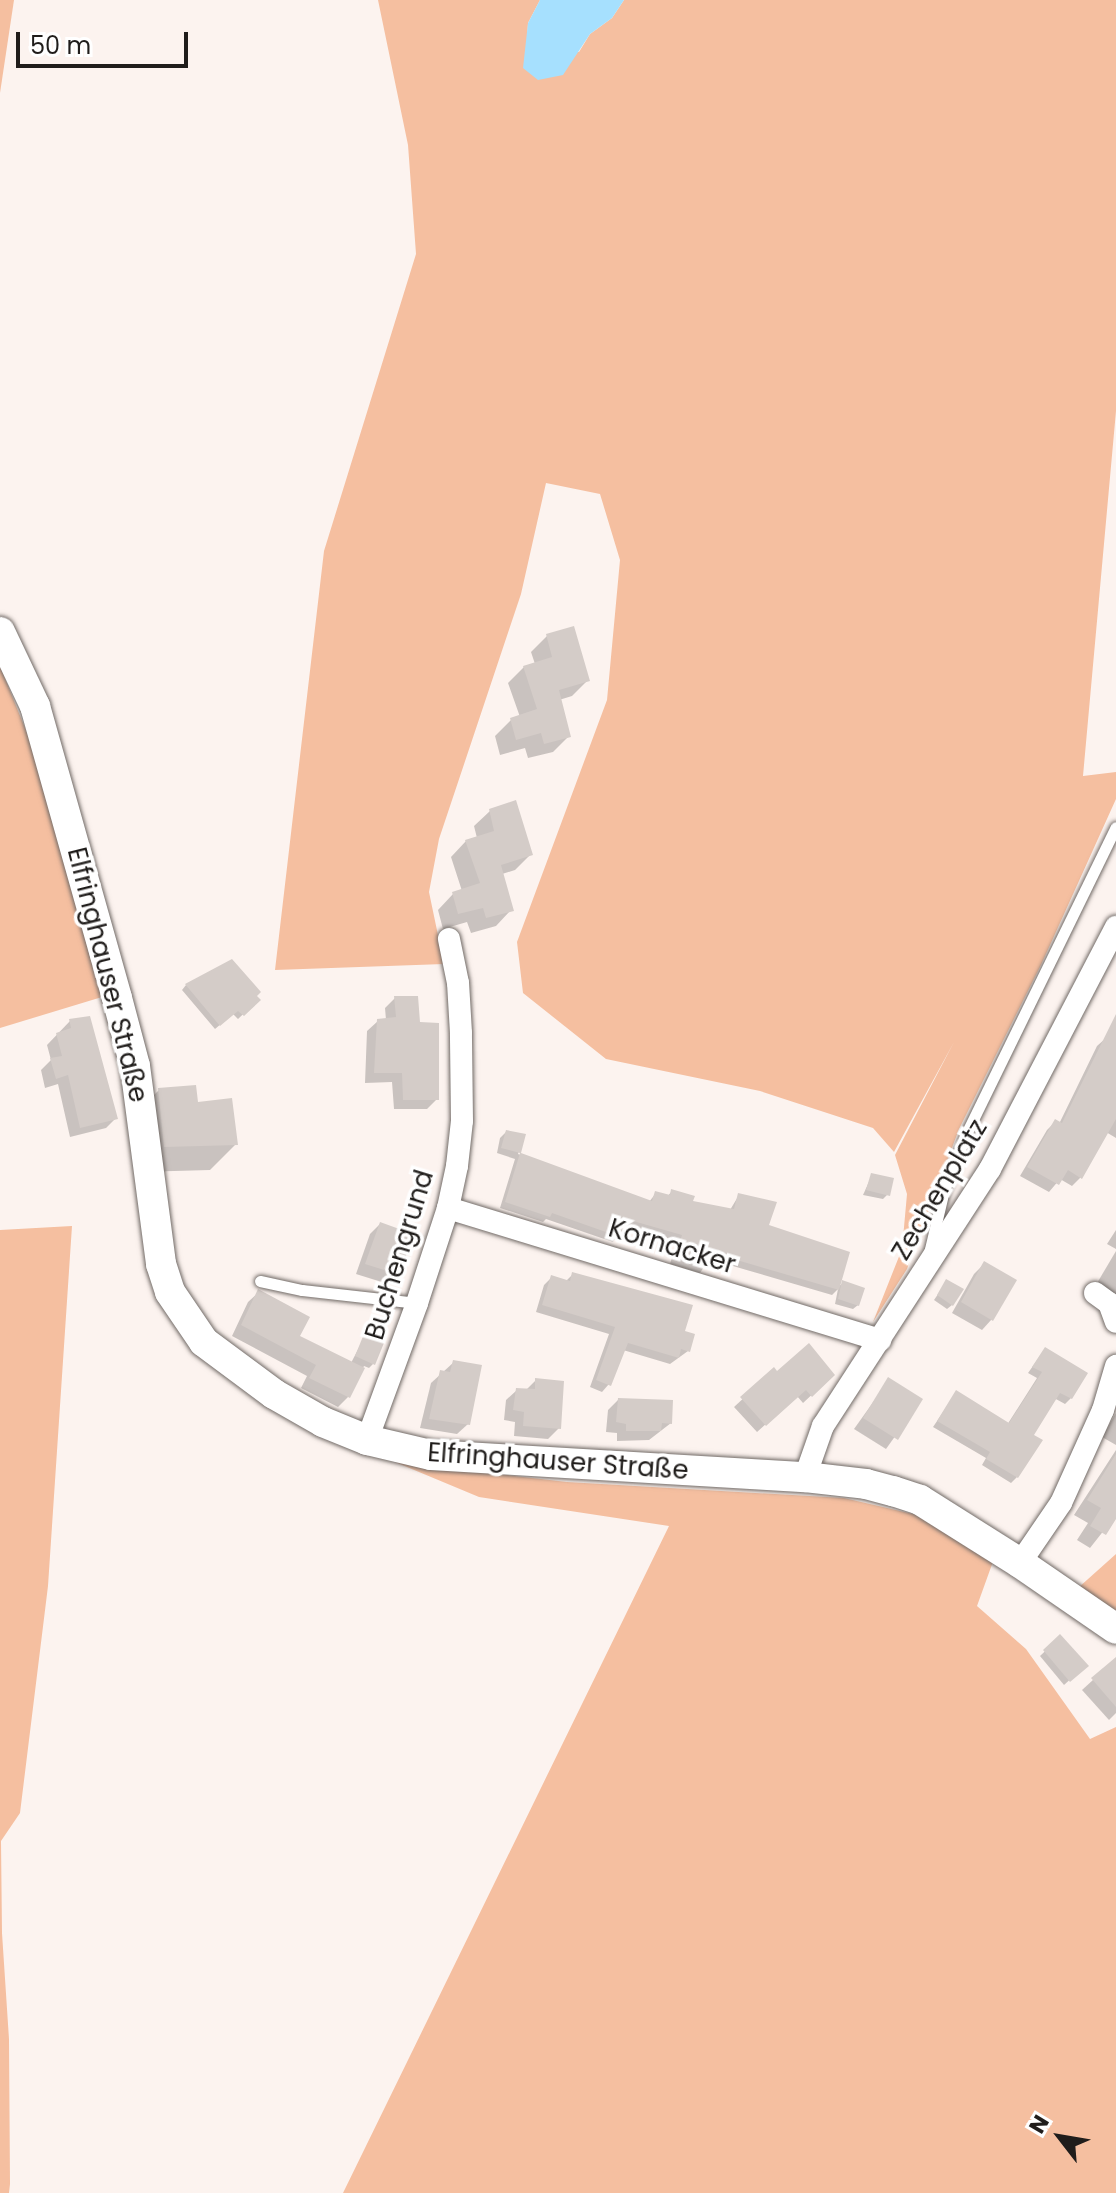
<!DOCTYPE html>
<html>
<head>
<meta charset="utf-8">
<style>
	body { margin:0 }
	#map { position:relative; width:1116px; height:2193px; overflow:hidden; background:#fcf3ef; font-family:Poppins,sans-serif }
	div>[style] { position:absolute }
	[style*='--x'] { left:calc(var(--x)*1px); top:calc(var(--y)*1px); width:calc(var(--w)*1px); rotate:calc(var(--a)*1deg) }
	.green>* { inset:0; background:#f5bfa0 }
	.water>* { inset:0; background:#a6e0fe }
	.shadow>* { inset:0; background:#0003 }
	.building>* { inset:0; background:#d4ccc8 }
	.roads { filter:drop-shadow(0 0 2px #716a66) drop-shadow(0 0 2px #716a66) }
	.service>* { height:11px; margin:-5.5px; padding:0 5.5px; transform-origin:5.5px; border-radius:5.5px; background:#fff }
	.minor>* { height:22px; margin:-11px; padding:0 11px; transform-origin:11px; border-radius:11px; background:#fff }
	.secondary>* { height:30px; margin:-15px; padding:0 15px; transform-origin:15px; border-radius:15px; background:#fff }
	span { translate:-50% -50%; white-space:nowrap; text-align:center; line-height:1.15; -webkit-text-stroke:7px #fff; paint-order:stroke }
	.street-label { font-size:26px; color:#201d1b }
	.north { position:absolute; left:1020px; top:2097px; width:80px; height:80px; -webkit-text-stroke:6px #fff; paint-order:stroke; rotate:301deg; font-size:22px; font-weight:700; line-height:32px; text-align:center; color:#201d1b }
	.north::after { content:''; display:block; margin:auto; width:28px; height:36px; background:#201d1b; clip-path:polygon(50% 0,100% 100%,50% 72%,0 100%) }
	.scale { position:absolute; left:16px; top:32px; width:172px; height:36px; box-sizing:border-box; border:4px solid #201d1b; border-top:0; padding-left:10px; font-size:24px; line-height:28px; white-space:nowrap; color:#201d1b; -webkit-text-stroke:6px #fff; paint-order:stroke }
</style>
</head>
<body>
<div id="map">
	<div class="green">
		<div style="clip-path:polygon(0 0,14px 0,0 93px)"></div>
		<div style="clip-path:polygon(378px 0,540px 0,528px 23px,527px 42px,579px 52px,590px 34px,612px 18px,624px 0,1116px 0,1116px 411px,1083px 776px,1116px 772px,1116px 799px,1041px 965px,959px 1129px,907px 1269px,873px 1322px,902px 1249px,907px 1194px,895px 1155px,954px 1042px,894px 1152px,873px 1128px,760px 1091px,606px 1059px,523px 993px,517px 942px,607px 700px,620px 560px,600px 494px,546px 483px,521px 594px,439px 839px,429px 892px,444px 964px,275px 970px,324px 551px,416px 254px,408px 145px)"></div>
		<div style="clip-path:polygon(0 666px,31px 743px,102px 997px,0 1028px)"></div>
		<div style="clip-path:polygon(72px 1226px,48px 1586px,20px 1813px,1px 1841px,2px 1933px,9px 2039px,10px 2184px,9px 2193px,0 2193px,0 1230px)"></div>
		<div style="clip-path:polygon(395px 1462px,567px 1482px,844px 1498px,926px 1517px,995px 1556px,977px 1606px,1026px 1649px,1090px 1739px,1116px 1727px,1116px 2193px,343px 2193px,669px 1526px,479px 1497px)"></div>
		<div style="clip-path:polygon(1116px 1554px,1116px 1616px,1078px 1588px)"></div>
	</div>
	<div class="water">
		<div style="clip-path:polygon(540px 0,624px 0,612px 18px,590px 34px,563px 75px,538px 80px,523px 68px,528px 23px)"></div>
	</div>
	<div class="shadow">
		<div style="clip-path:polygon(547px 636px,588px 680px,572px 696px,559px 700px,569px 736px,553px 752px,528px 758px,525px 748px,500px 755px,495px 736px,511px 720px,520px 717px,508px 683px,524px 667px,535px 664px,531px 652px)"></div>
		<div style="clip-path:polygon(490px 811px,530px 855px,515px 870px,502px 874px,511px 910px,496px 926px,471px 933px,467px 922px,443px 929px,438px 910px,453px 894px,462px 891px,451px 857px,466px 841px,477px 838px,474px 826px)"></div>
		<div style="clip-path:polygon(186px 985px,254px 996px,258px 1000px,238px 1019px,233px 1014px,215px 1029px,182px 990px)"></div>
		<div style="clip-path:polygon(395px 998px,418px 1024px,437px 1099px,427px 1109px,394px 1109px,392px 1082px,365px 1083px,367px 1031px,378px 1021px,386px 1020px,385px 1008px)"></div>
		<div style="clip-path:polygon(70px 1021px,116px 1118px,106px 1128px,70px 1137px,58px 1084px,45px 1088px,41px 1070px,51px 1060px,47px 1045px)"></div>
		<div style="clip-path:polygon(1106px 1038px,1116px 1043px,1116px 1138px,1106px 1132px,1080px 1178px,1072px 1186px,1060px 1179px,1049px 1192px,1020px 1176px,1047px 1130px,1055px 1122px,1059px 1124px,1097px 1046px)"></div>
		<div style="clip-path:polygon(159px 1090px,197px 1104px,236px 1144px,210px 1170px,139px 1172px,133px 1116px)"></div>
		<div style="clip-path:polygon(506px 1132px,524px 1136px,518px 1154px,649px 1202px,656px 1193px,667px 1197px,672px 1191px,691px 1202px,730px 1210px,739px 1195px,767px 1226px,838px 1287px,843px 1283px,858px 1305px,853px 1309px,835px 1304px,838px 1289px,832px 1295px,709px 1259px,700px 1273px,670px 1264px,677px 1241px,622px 1225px,613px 1242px,546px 1219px,543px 1222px,500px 1208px,515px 1159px,497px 1153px,500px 1138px)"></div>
		<div style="clip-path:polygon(872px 1175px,888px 1194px,883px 1199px,863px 1195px)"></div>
		<div style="clip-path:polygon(380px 1224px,398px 1274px,388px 1284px,356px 1274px,370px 1234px)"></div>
		<div style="clip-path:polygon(1116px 1230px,1116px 1249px,1107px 1244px)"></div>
		<div style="clip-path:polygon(1116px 1251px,1116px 1309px,1090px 1295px)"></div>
		<div style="clip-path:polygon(984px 1264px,992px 1319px,982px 1330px,952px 1313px,974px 1274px)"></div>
		<div style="clip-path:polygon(572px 1275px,683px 1332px,688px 1351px,670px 1364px,623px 1350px,609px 1384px,602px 1392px,590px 1387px,609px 1334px,536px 1312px,544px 1285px,551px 1278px,566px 1281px)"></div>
		<div style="clip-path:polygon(947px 1281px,952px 1305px,947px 1309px,934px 1300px)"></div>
		<div style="clip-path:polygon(259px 1292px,298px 1337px,351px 1363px,367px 1332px,373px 1364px,369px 1368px,364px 1366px,348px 1397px,338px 1407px,301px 1388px,307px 1376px,232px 1336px,248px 1302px)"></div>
		<div style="clip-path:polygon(1045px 1349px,1071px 1398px,1065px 1404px,1054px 1398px,1031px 1436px,1017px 1477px,1011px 1483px,982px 1465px,986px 1458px,933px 1427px,956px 1393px,1007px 1425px,1037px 1378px,1028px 1373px)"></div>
		<div style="clip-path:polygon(454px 1362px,468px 1424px,457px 1434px,420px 1428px,431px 1383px)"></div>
		<div style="clip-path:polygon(774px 1370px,777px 1373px,833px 1375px,803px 1403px,797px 1396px,757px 1432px,734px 1407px)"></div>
		<div style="clip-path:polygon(536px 1380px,559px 1428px,548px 1439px,514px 1436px,515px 1422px,504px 1420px,506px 1400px,517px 1390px,525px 1391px)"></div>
		<div style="clip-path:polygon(889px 1380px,921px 1400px,886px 1449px,854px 1429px)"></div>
		<div style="clip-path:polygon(618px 1400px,671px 1423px,649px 1440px,617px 1441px,617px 1433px,606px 1432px,608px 1410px)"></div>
		<div style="clip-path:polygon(1116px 1413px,1116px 1445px,1102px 1437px)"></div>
		<div style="clip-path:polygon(1116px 1450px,1116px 1515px,1090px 1548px,1077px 1540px,1088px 1523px,1074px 1515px)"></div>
		<div style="clip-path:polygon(1060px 1637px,1086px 1665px,1064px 1685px,1040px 1656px)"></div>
		<div style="clip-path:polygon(1116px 1659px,1116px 1713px,1109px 1720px,1082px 1690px)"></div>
	</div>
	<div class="building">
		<div style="clip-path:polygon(574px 626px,590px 681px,559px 690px,571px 737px,544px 744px,541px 733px,516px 740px,510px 718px,537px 709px,523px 666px,552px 657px,546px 634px)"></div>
		<div style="clip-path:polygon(516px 800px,533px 855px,501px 865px,514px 911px,486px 918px,483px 908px,458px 914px,452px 892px,480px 883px,465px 840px,494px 831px,489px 809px)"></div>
		<div style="clip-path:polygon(232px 959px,261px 992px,257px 996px,261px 1000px,244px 1016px,238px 1011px,220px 1026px,185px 984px)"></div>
		<div style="clip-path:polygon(394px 996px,418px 996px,420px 1022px,439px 1023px,439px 1100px,403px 1100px,402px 1073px,374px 1073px,377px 1019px,396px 1017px)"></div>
		<div style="clip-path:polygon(1116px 1014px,1116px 1119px,1082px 1179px,1068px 1170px,1059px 1185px,1027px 1167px,1055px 1119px,1062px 1123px)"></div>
		<div style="clip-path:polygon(90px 1016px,118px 1119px,80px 1128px,68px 1075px,56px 1079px,50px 1058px,62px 1056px,56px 1033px,71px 1028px,69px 1019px)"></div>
		<div style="clip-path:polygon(196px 1085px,198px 1102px,232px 1098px,238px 1145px,164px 1147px,158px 1088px)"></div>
		<div style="clip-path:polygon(506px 1130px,526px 1134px,521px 1153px,652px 1201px,655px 1191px,670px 1195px,671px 1189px,695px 1196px,693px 1201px,734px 1209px,738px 1193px,777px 1202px,769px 1225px,850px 1252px,839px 1290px,713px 1253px,708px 1268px,674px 1258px,682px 1235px,626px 1219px,620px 1237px,552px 1213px,550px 1217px,505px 1202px,520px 1153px,501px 1148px)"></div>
		<div style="clip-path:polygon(871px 1173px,894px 1178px,890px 1196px,866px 1190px)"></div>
		<div style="clip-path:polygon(380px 1222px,413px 1234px,400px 1275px,365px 1264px)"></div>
		<div style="clip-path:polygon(984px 1261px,1017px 1280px,993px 1321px,961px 1302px)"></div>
		<div style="clip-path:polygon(572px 1272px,693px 1305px,685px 1331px,695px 1334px,690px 1352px,681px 1349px,679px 1358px,628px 1343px,611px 1386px,596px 1380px,615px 1327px,542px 1305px,551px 1275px,570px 1281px)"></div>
		<div style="clip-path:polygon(946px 1279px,964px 1289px,953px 1306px,937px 1295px)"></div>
		<div style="clip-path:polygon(842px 1280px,865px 1288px,859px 1306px,838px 1299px)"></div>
		<div style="clip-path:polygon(258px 1289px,310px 1317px,300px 1336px,365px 1368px,350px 1398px,309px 1378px,316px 1365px,241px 1325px)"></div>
		<div style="clip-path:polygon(366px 1329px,386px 1338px,375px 1365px,355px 1356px)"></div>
		<div style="clip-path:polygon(809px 1343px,835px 1375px,812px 1397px,806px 1390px,766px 1426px,740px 1397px,774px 1367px,777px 1371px)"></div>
		<div style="clip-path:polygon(1045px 1347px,1088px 1373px,1072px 1399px,1060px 1393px,1034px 1435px,1043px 1440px,1018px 1478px,986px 1459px,990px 1452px,937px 1421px,956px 1390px,1009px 1423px,1042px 1372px,1032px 1367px)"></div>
		<div style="clip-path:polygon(453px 1360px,482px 1365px,470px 1425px,429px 1419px,440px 1370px,450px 1372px)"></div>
		<div style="clip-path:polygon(888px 1377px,923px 1399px,898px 1440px,863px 1418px)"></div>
		<div style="clip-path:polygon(535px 1378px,564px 1381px,561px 1429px,523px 1426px,524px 1412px,513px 1410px,516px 1388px,535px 1389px)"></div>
		<div style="clip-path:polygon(618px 1398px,673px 1400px,672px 1424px,662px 1423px,661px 1431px,626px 1431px,626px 1424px,616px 1422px)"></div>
		<div style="clip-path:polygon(1116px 1454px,1116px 1519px,1106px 1535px,1090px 1526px,1101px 1508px,1087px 1500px)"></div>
		<div style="clip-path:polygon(1060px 1634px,1089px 1666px,1070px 1682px,1043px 1650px)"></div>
		<div style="clip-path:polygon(1116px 1657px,1116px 1707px,1091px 1678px)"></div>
	</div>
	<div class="roads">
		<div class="service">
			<div style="--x:929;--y:1253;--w:65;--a:-76.6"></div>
			<div style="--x:944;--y:1190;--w:62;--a:-68.4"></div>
			<div style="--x:967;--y:1132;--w:339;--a:-64"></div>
			<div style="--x:260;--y:1281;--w:43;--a:12.1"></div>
			<div style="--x:302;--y:1290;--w:116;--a:6.4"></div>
		</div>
		<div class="minor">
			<div style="--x:448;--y:1208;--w:452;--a:17"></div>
			<div style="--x:1095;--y:1293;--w:17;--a:36"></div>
			<div style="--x:1109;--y:1303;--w:20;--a:70"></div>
			<div style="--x:367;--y:1440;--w:146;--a:-69.9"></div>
			<div style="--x:417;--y:1303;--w:100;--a:-71.9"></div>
			<div style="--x:448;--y:1208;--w:43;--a:-77.9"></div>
			<div style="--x:457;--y:1166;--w:45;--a:-83.7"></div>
			<div style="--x:462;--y:1121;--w:88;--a:-90.7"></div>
			<div style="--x:461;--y:1033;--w:50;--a:-93.4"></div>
			<div style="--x:458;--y:983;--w:45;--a:-101.6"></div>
			<div style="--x:805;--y:1477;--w:54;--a:-70.6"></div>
			<div style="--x:823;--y:1426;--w:306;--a:-57"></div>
			<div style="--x:990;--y:1169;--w:273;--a:-62.5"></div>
			<div style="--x:1020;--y:1563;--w:73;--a:-55.7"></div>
			<div style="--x:1061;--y:1503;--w:102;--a:-65.7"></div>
			<div style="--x:1103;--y:1410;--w:46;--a:-73.5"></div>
		</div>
		<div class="secondary">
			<div style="--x:0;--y:632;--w:82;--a:64.7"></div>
			<div style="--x:35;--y:706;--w:303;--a:74.3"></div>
			<div style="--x:117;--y:998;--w:70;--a:75.2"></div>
			<div style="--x:135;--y:1066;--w:200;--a:82.5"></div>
			<div style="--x:161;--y:1264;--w:29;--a:72"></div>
			<div style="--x:170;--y:1292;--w:60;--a:55.8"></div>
			<div style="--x:204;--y:1342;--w:87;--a:36.6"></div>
			<div style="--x:274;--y:1394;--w:56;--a:29.7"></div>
			<div style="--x:323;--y:1422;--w:48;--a:22.2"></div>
			<div style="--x:367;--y:1440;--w:66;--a:13.2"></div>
			<div style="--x:431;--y:1455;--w:375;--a:3.4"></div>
			<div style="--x:805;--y:1477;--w:61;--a:6.5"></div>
			<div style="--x:866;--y:1484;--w:28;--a:15"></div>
			<div style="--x:893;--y:1491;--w:28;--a:18"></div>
			<div style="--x:920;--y:1500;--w:118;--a:32.2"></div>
			<div style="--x:1020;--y:1563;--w:116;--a:34.5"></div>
		</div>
	</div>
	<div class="street-label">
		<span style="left:107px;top:975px;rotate:76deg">Elfringhauser Straße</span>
		<span style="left:940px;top:1190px;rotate:-59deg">Zechenplatz</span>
		<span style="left:672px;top:1247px;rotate:17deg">Kornacker</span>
		<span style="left:400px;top:1255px;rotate:-73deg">Buchengrund</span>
		<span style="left:558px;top:1462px;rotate:4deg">Elfringhauser Straße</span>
	</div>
	<div class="north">N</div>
	<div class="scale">50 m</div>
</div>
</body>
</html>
